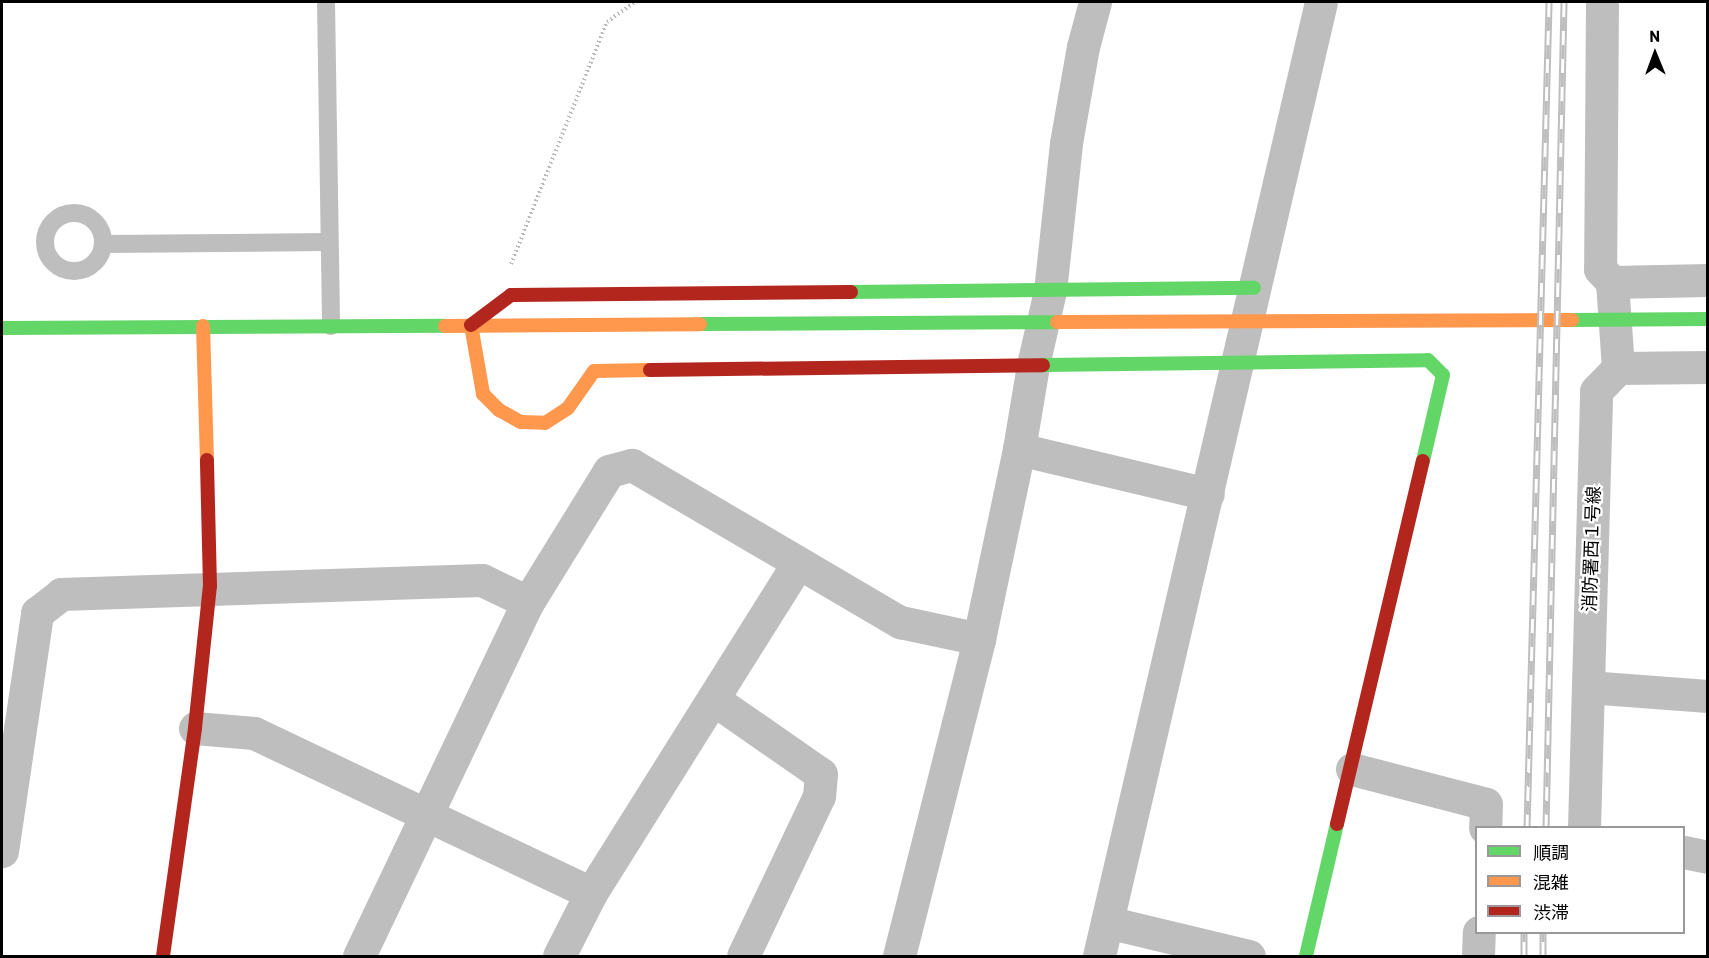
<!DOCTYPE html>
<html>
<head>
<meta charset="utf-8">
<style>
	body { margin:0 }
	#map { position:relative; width:1709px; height:958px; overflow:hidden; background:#fff; font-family:Barlow,"Noto Sans JP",sans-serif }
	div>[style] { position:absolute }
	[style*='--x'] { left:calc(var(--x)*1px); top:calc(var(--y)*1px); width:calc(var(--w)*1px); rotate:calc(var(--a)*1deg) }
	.path>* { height:4px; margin-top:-2px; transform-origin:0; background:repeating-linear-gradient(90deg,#b9b9b9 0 1.5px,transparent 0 4.5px) }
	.lane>* { height:18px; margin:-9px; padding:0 9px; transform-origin:9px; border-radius:9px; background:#bebebe }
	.lane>.ring { margin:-9px; padding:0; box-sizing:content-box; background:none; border:18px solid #bebebe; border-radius:50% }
	.street>* { height:33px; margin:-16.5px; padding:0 16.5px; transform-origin:16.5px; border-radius:16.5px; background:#bebebe }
	.fast>* { height:14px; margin:-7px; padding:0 7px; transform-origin:7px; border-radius:7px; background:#63d668 }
	.slow>* { height:14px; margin:-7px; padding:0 7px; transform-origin:7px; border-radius:7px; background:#ff974d }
	.jam>* { height:14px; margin:-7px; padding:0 7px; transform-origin:7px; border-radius:7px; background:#b3261e }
	.rail>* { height:7px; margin-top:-3.5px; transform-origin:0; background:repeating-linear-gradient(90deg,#fff 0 14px,#bebebe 0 28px); box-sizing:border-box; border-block:2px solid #bebebe }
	span { translate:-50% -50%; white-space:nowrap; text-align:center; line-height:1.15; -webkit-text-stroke:4.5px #fff; paint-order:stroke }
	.street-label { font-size:18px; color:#000 }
	.frame { position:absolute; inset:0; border:3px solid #000; pointer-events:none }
	.legend { position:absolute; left:1475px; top:826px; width:210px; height:108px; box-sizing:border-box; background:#fff; border:2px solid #999; margin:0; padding:8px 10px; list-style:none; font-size:18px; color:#000 }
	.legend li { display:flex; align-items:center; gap:12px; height:30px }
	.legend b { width:30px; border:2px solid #999 }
	.north { position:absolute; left:1625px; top:24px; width:60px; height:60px; -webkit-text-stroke:4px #fff; paint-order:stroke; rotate:359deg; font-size:16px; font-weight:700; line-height:24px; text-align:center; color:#000 }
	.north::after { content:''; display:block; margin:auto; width:21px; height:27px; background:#000; clip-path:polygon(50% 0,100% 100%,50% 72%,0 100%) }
</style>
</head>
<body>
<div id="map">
	<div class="path">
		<div style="--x:511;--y:264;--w:260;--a:-68.4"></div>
		<div style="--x:607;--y:22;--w:34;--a:-36"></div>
	</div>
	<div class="lane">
		<div style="--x:326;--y:2;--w:324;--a:89.1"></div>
		<div class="ring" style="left:45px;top:213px;width:40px;height:40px"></div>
		<div style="--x:103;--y:244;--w:225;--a:-0.5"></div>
	</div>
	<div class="street">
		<div style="--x:1602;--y:2;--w:267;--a:90.4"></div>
		<div style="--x:1600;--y:269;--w:18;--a:47"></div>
		<div style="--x:1612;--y:282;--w:86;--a:86"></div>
		<div style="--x:1612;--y:282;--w:96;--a:-1.2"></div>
		<div style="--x:1019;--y:449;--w:194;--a:13.4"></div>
		<div style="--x:1588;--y:687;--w:120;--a:4.3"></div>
		<div style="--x:713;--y:699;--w:131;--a:34.8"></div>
		<div style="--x:821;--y:774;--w:22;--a:95"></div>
		<div style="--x:819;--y:796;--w:177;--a:115.4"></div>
		<div style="--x:195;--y:728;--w:59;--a:4.8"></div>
		<div style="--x:254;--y:733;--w:373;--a:25.4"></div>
		<div style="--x:1352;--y:769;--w:138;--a:14.6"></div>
		<div style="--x:1486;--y:804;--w:24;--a:92"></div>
		<div style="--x:1584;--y:828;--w:437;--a:-88.4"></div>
		<div style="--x:1596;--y:391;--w:32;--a:-46"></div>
		<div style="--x:1618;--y:368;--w:90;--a:-0.6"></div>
		<div style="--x:2;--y:851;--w:241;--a:-81.6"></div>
		<div style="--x:37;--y:613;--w:31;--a:-38"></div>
		<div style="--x:61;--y:594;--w:421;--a:-1.9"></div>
		<div style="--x:482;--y:580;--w:51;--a:25.6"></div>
		<div style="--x:1684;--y:852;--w:25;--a:12"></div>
		<div style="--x:1107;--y:922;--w:146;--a:13.5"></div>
		<div style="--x:359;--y:956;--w:392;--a:-64.5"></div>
		<div style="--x:528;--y:602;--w:154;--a:-58.3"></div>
		<div style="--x:609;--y:471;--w:24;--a:-15"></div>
		<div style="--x:632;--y:465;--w:311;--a:30.4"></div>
		<div style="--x:900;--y:622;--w:81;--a:12.1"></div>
		<div style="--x:559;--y:956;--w:71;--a:-63.1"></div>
		<div style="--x:591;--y:893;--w:390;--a:-57.9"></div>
		<div style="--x:899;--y:956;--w:327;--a:-75.8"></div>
		<div style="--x:979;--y:639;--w:194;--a:-78.1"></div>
		<div style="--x:1019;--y:449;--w:85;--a:-80.5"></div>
		<div style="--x:1033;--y:365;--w:76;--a:-77.1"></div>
		<div style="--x:1050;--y:291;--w:149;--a:-83.8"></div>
		<div style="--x:1066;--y:143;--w:97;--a:-80"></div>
		<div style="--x:1083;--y:47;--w:47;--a:-75.1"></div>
		<div style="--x:1099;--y:956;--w:979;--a:-76.9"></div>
		<div style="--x:1478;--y:956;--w:24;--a:-88"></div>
	</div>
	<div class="fast">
		<div style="--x:851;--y:292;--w:403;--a:-0.6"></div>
		<div style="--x:1572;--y:320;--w:136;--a:-0.4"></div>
		<div style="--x:700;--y:324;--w:357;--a:-0.3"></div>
		<div style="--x:2;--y:328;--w:443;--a:-0.3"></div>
		<div style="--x:1043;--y:365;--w:385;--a:-0.7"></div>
		<div style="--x:1428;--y:360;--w:21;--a:45"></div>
		<div style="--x:1443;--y:375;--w:88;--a:103.1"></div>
		<div style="--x:1306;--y:956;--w:136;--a:-76.8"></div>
	</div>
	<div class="slow">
		<div style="--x:1057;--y:322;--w:515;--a:-0.22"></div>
		<div style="--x:471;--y:325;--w:70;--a:80.1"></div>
		<div style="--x:483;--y:394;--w:23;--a:45"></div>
		<div style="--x:499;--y:410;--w:25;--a:29"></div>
		<div style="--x:521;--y:422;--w:24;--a:2"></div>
		<div style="--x:545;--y:423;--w:27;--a:-33"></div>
		<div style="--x:568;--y:408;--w:45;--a:-54.9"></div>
		<div style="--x:594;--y:371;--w:56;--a:-1"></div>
		<div style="--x:203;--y:326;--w:134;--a:88.3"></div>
		<div style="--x:445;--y:326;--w:255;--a:-0.4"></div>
	</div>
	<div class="jam">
		<div style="--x:471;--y:325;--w:50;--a:-36.9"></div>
		<div style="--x:511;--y:295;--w:340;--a:-0.5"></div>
		<div style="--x:650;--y:370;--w:393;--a:-0.7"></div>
		<div style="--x:1337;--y:824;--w:373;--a:-76.7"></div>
		<div style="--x:163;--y:956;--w:230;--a:-82"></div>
		<div style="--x:195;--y:728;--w:143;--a:-84"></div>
		<div style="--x:210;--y:586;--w:126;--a:-91.4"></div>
	</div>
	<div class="rail">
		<div style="--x:1527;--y:828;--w:826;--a:-88.47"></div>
		<div style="--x:1546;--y:828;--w:826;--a:-88.75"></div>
		<div style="--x:1524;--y:956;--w:24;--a:-90"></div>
		<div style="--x:1543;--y:956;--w:24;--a:-90"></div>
	</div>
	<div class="street-label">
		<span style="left:1591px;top:549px;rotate:-88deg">消防署西１号線</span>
	</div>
	<div class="frame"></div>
	<ul class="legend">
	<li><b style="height:8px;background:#63d668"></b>順調</li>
	<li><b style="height:8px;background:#ff974d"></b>混雑</li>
	<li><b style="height:8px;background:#b3261e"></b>渋滞</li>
	</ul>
	<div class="north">N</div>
</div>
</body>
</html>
